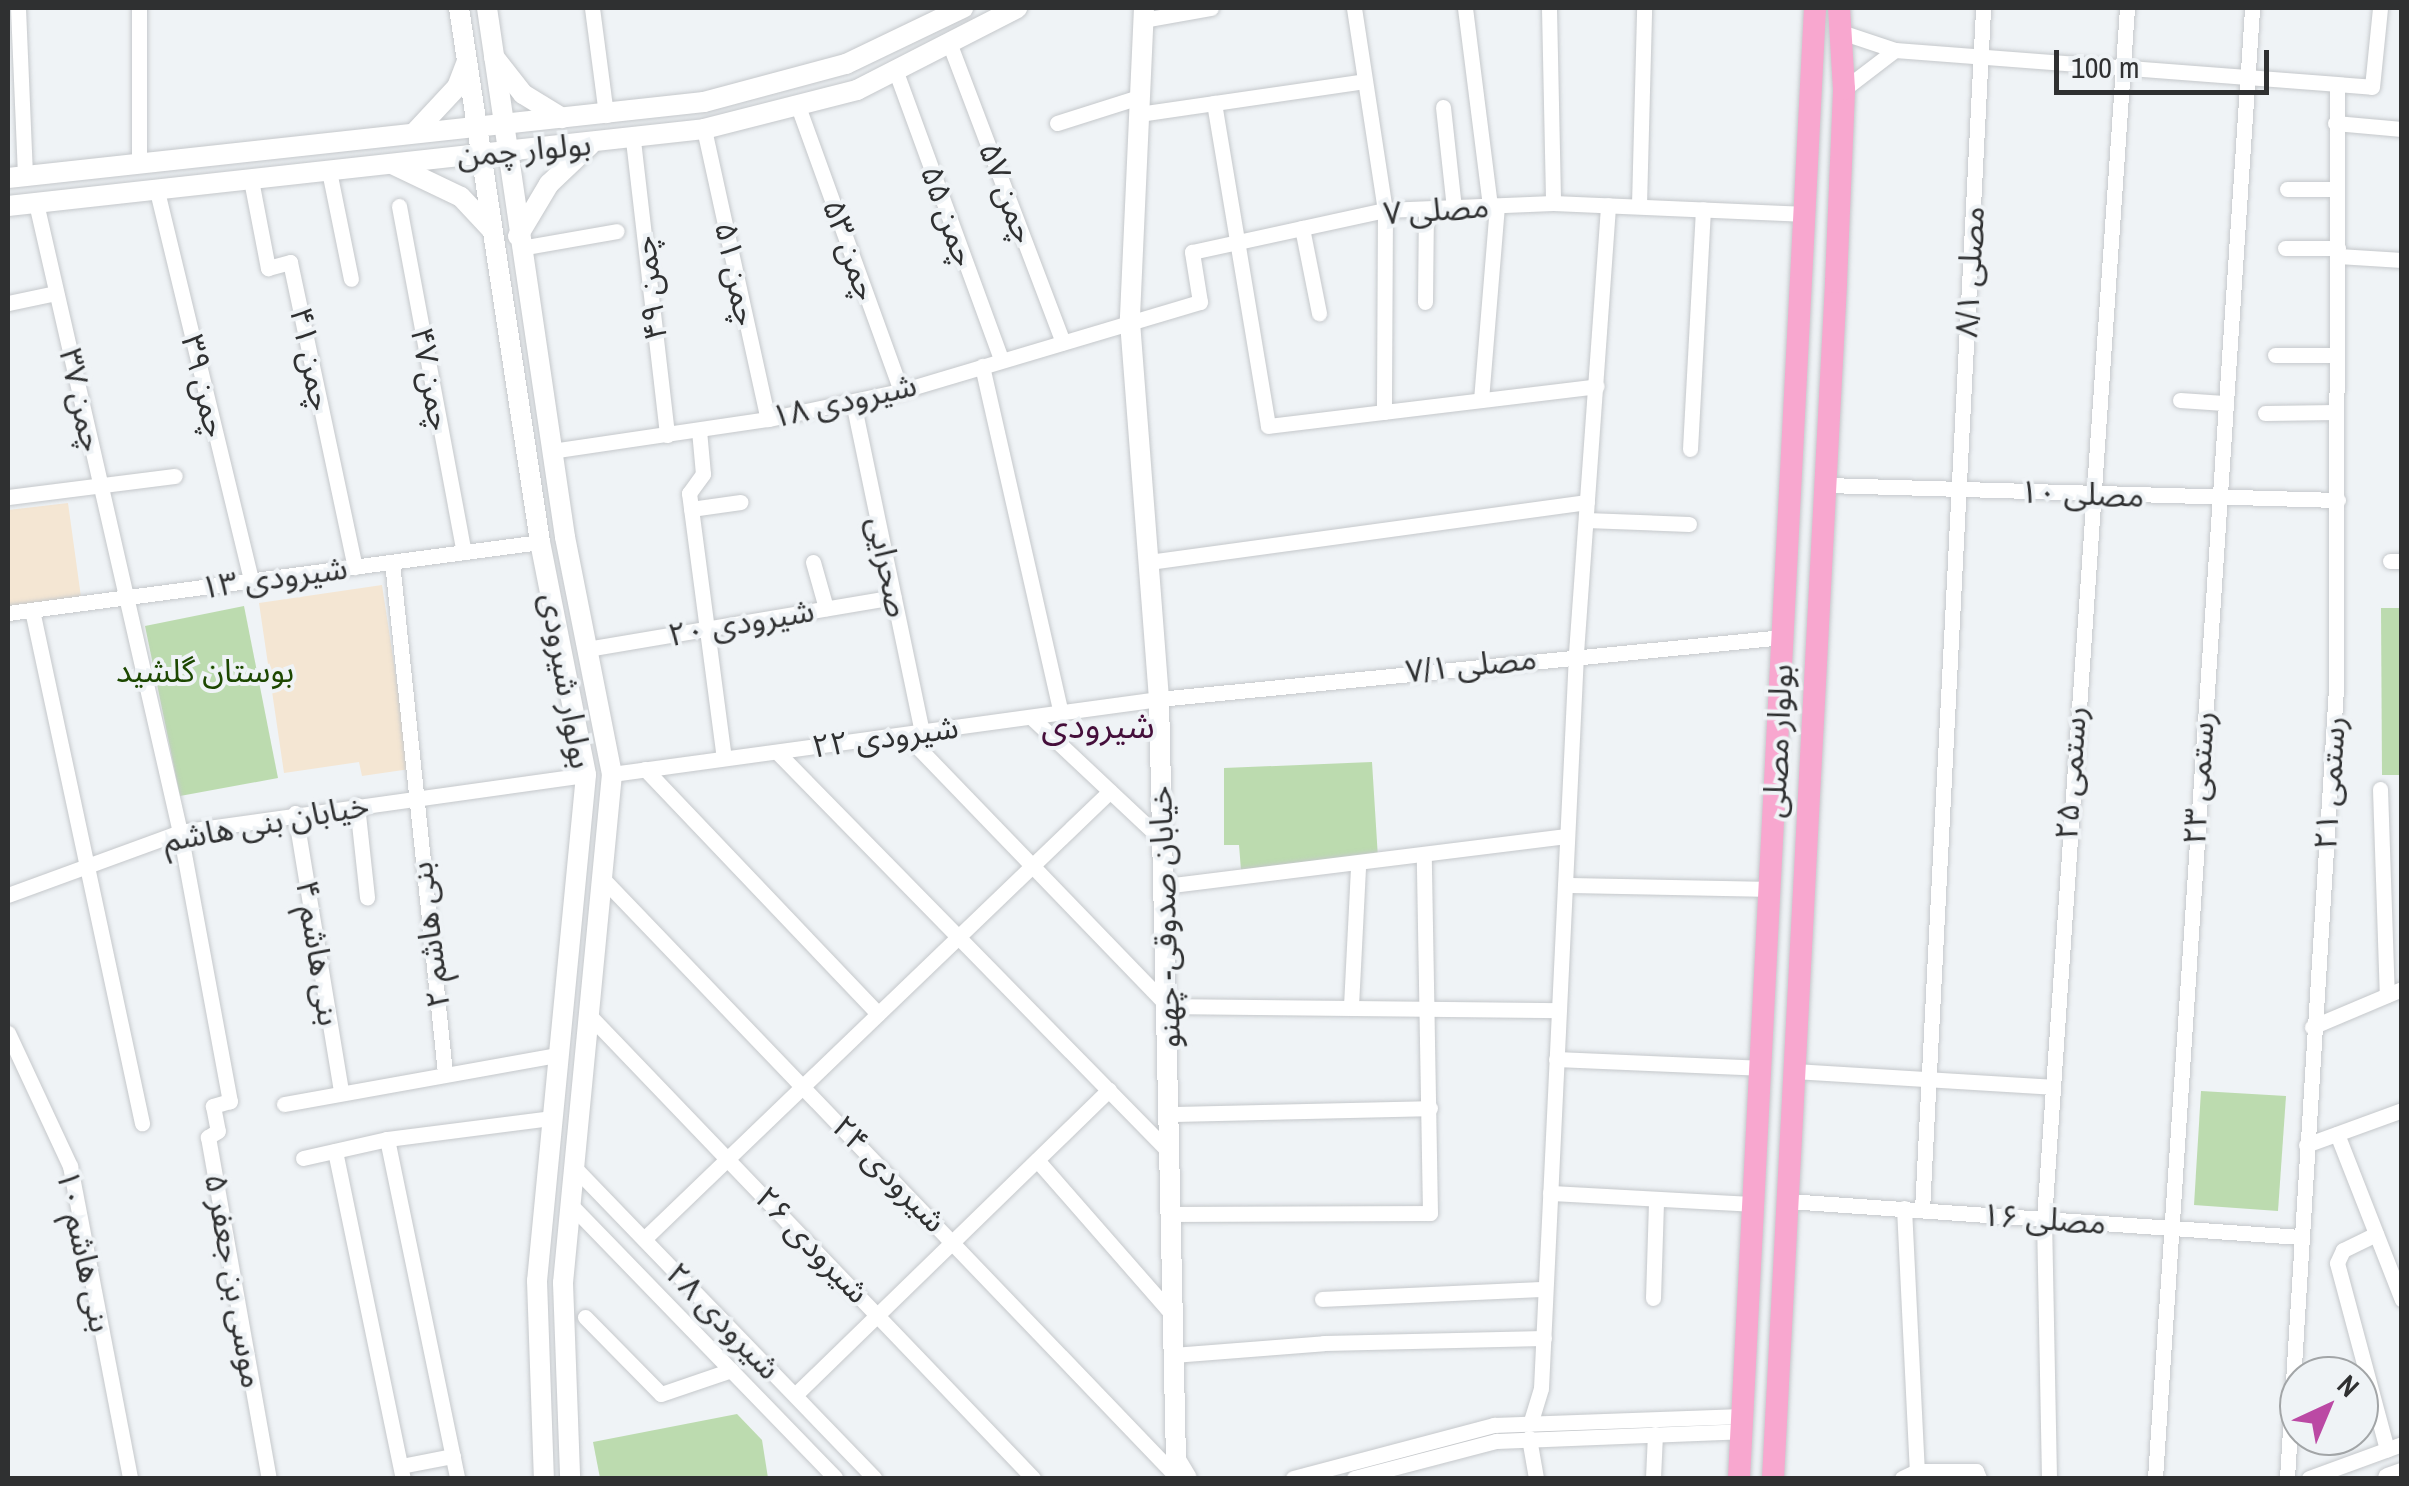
<!DOCTYPE html>
<html>
<head>
<meta charset="utf-8">
<style>
	body { margin:0 }
	#map { position:relative; width:2409px; height:1486px; overflow:hidden; background:#eff3f6; font-family:"Archivo Narrow","Noto Sans Arabic",sans-serif }
	div>[style] { position:absolute }
	[style*='--x'] { left:calc(var(--x)*1px); top:calc(var(--y)*1px); width:calc(var(--w)*1px); rotate:calc(var(--a)*1deg) }
	.education>* { inset:0; background:#f4e6d3 }
	.green>* { inset:0; background:#bcdbaf }
	.roads { filter:drop-shadow(0 0 2px #c5c8cb) drop-shadow(0 0 2px #c5c8cb) }
	.street>* { height:15px; margin:-7.5px; padding:0 7.5px; transform-origin:7.5px; border-radius:7.5px; background:#fff }
	.secondary>* { height:20px; margin:-10px; padding:0 10px; transform-origin:10px; border-radius:10px; background:#fff }
	.primary>* { height:22px; margin:-11px; padding:0 11px; transform-origin:11px; border-radius:11px; background:#f8a7cf }
	span { translate:-50% -50%; white-space:nowrap; text-align:center; line-height:1.15; -webkit-text-stroke:8px #eff3f6; paint-order:stroke }
	.street-label { font-size:32px; color:#2f3031 }
	.park-label { font-size:32px; color:#1c4700 }
	.neighbourhood-label { font-size:35px; color:#450f3b }
	.frame { position:absolute; inset:0; border:10px solid #2f3031; pointer-events:none }
	.north { position:absolute; left:2279px; top:1356px; width:100px; height:100px; box-sizing:border-box; background:#eff3f6; border:2px solid #a2a5a7; border-radius:50%; rotate:44deg; font-size:28px; font-weight:700; line-height:40px; text-align:center; color:#2f3031 }
	.north::after { content:''; display:block; margin:auto; width:35px; height:45px; background:#bb49a4; clip-path:polygon(50% 0,100% 100%,50% 72%,0 100%) }
	.scale { position:absolute; left:2054px; top:50px; width:215px; height:45px; box-sizing:border-box; border:5px solid #2f3031; border-top:0; padding-left:12px; font-size:30px; line-height:35px; white-space:nowrap; color:#2f3031; -webkit-text-stroke:8px #eff3f6; paint-order:stroke }
</style>
</head>
<body>
<div id="map">
	<div class="education">
		<div style="clip-path:polygon(68px 503px,81px 597px,8px 607px,8px 510px)"></div>
		<div style="clip-path:polygon(382px 585px,410px 769px,362px 776px,359px 762px,284px 773px,259px 603px)"></div>
	</div>
	<div class="green">
		<div style="clip-path:polygon(244px 606px,278px 778px,180px 796px,145px 626px)"></div>
		<div style="clip-path:polygon(2381px 608px,2401px 608px,2401px 775px,2382px 775px)"></div>
		<div style="clip-path:polygon(1372px 762px,1378px 858px,1241px 870px,1239px 845px,1224px 845px,1224px 768px)"></div>
		<div style="clip-path:polygon(2201px 1091px,2286px 1096px,2278px 1211px,2194px 1205px)"></div>
		<div style="clip-path:polygon(737px 1414px,762px 1440px,768px 1478px,600px 1478px,593px 1442px)"></div>
	</div>
	<div class="roads">
		<div class="street">
			<div style="--x:18;--y:8;--w:168;--a:87.6"></div>
			<div style="--x:139;--y:8;--w:157;--a:90"></div>
			<div style="--x:592;--y:8;--w:108;--a:82.5"></div>
			<div style="--x:1354;--y:8;--w:204;--a:81.3"></div>
			<div style="--x:1385;--y:210;--w:202;--a:90.3"></div>
			<div style="--x:1465;--y:8;--w:200;--a:82.8"></div>
			<div style="--x:1549;--y:8;--w:195;--a:88.8"></div>
			<div style="--x:1143;--y:20;--w:69;--a:-10"></div>
			<div style="--x:1838;--y:31;--w:60;--a:18.4"></div>
			<div style="--x:1895;--y:50;--w:478;--a:4.4"></div>
			<div style="--x:2372;--y:87;--w:79;--a:-84.2"></div>
			<div style="--x:950;--y:45;--w:318;--a:69.2"></div>
			<div style="--x:896;--y:72;--w:306;--a:69.9"></div>
			<div style="--x:1844;--y:89;--w:64;--a:-37.4"></div>
			<div style="--x:1214;--y:103;--w:327;--a:80.5"></div>
			<div style="--x:1268;--y:426;--w:331;--a:-6.9"></div>
			<div style="--x:1443;--y:107;--w:102;--a:83.8"></div>
			<div style="--x:799;--y:109;--w:300;--a:70.1"></div>
			<div style="--x:1139;--y:114;--w:228;--a:-8.3"></div>
			<div style="--x:1057;--y:123;--w:86;--a:-17.6"></div>
			<div style="--x:2335;--y:123;--w:67;--a:5.1"></div>
			<div style="--x:704;--y:129;--w:297;--a:77.6"></div>
			<div style="--x:633;--y:140;--w:297;--a:83.4"></div>
			<div style="--x:329;--y:171;--w:110;--a:78.5"></div>
			<div style="--x:251;--y:180;--w:90;--a:79.1"></div>
			<div style="--x:268;--y:268;--w:23;--a:-15"></div>
			<div style="--x:290;--y:262;--w:312;--a:78"></div>
			<div style="--x:2287;--y:189;--w:50;--a:0"></div>
			<div style="--x:157;--y:191;--w:401;--a:76.4"></div>
			<div style="--x:36;--y:203;--w:645;--a:77.11"></div>
			<div style="--x:180;--y:832;--w:274;--a:79.5"></div>
			<div style="--x:230;--y:1101;--w:18;--a:164"></div>
			<div style="--x:213;--y:1106;--w:25;--a:79"></div>
			<div style="--x:218;--y:1131;--w:12;--a:149"></div>
			<div style="--x:208;--y:1137;--w:346;--a:79.9"></div>
			<div style="--x:1639;--y:205;--w:197;--a:-88.5"></div>
			<div style="--x:399;--y:206;--w:352;--a:79.4"></div>
			<div style="--x:1302;--y:228;--w:87;--a:78.7"></div>
			<div style="--x:520;--y:248;--w:98;--a:-9.9"></div>
			<div style="--x:2285;--y:248;--w:53;--a:0"></div>
			<div style="--x:2338;--y:256;--w:64;--a:3.6"></div>
			<div style="--x:1425;--y:302;--w:93;--a:-89.4"></div>
			<div style="--x:8;--y:303;--w:49;--a:-11.8"></div>
			<div style="--x:2275;--y:355;--w:61;--a:0"></div>
			<div style="--x:982;--y:366;--w:356;--a:77.2"></div>
			<div style="--x:1481;--y:400;--w:195;--a:-85.3"></div>
			<div style="--x:2180;--y:400;--w:44;--a:3.9"></div>
			<div style="--x:853;--y:402;--w:337;--a:78.2"></div>
			<div style="--x:2265;--y:413;--w:71;--a:-0.8"></div>
			<div style="--x:699;--y:430;--w:44;--a:84.8"></div>
			<div style="--x:703;--y:474;--w:24;--a:126"></div>
			<div style="--x:689;--y:493;--w:267;--a:82.5"></div>
			<div style="--x:1690;--y:449;--w:240;--a:-86.9"></div>
			<div style="--x:551;--y:451;--w:219;--a:-8.4"></div>
			<div style="--x:768;--y:419;--w:136;--a:-11.9"></div>
			<div style="--x:901;--y:391;--w:312;--a:-16.6"></div>
			<div style="--x:1200;--y:302;--w:51;--a:-99.1"></div>
			<div style="--x:1192;--y:252;--w:198;--a:-12.3"></div>
			<div style="--x:1385;--y:210;--w:168;--a:-2.4"></div>
			<div style="--x:1553;--y:203;--w:254;--a:2.5"></div>
			<div style="--x:1826;--y:485;--w:512;--a:1.68"></div>
			<div style="--x:8;--y:497;--w:168;--a:-7.2"></div>
			<div style="--x:691;--y:509;--w:50;--a:-8"></div>
			<div style="--x:1586;--y:520;--w:103;--a:2.2"></div>
			<div style="--x:2390;--y:561;--w:12;--a:0"></div>
			<div style="--x:392;--y:562;--w:514;--a:84.08"></div>
			<div style="--x:813;--y:562;--w:48;--a:74.2"></div>
			<div style="--x:1149;--y:562;--w:442;--a:-7.8"></div>
			<div style="--x:32;--y:610;--w:525;--a:77.9"></div>
			<div style="--x:8;--y:613;--w:537;--a:-7.6"></div>
			<div style="--x:587;--y:649;--w:311;--a:-9.6"></div>
			<div style="--x:1031;--y:717;--w:183;--a:43.2"></div>
			<div style="--x:906;--y:735;--w:377;--a:46"></div>
			<div style="--x:1168;--y:1006;--w:390;--a:0.6"></div>
			<div style="--x:777;--y:752;--w:563;--a:45.58"></div>
			<div style="--x:645;--y:769;--w:338;--a:46.4"></div>
			<div style="--x:612;--y:774;--w:552;--a:-7.81"></div>
			<div style="--x:1159;--y:699;--w:628;--a:-5.67"></div>
			<div style="--x:2380;--y:789;--w:206;--a:88.1"></div>
			<div style="--x:357;--y:805;--w:93;--a:83.8"></div>
			<div style="--x:295;--y:813;--w:283;--a:80.6"></div>
			<div style="--x:602;--y:878;--w:823;--a:46.18"></div>
			<div style="--x:1565;--y:885;--w:201;--a:1.1"></div>
			<div style="--x:1165;--y:886;--w:403;--a:-7.1"></div>
			<div style="--x:8;--y:895;--w:183;--a:-20.1"></div>
			<div style="--x:180;--y:832;--w:410;--a:-8"></div>
			<div style="--x:1351;--y:1006;--w:140;--a:-87.1"></div>
			<div style="--x:588;--y:1014;--w:643;--a:46.2"></div>
			<div style="--x:2312;--y:1027;--w:98;--a:-22.9"></div>
			<div style="--x:8;--y:1033;--w:147;--a:65"></div>
			<div style="--x:70;--y:1166;--w:318;--a:79.1"></div>
			<div style="--x:1556;--y:1059;--w:203;--a:2.5"></div>
			<div style="--x:1794;--y:1071;--w:258;--a:3.5"></div>
			<div style="--x:284;--y:1104;--w:276;--a:-10.2"></div>
			<div style="--x:1171;--y:1114;--w:259;--a:-1.3"></div>
			<div style="--x:2337;--y:1134;--w:178;--a:68.6"></div>
			<div style="--x:387;--y:1139;--w:346;--a:78.3"></div>
			<div style="--x:2306;--y:1145;--w:102;--a:-20"></div>
			<div style="--x:335;--y:1151;--w:334;--a:78.3"></div>
			<div style="--x:303;--y:1158;--w:86;--a:-12.7"></div>
			<div style="--x:387;--y:1139;--w:165;--a:-7.3"></div>
			<div style="--x:1037;--y:1160;--w:205;--a:48.8"></div>
			<div style="--x:572;--y:1165;--w:435;--a:46"></div>
			<div style="--x:1550;--y:1193;--w:203;--a:3.1"></div>
			<div style="--x:1788;--y:1201;--w:513;--a:4.02"></div>
			<div style="--x:568;--y:1202;--w:384;--a:45.9"></div>
			<div style="--x:1904;--y:1208;--w:263;--a:87.2"></div>
			<div style="--x:1922;--y:1210;--w:1204;--a:-87.09"></div>
			<div style="--x:1171;--y:1214;--w:259;--a:-0.2"></div>
			<div style="--x:1430;--y:1213;--w:357;--a:-91"></div>
			<div style="--x:2376;--y:1234;--w:37;--a:154"></div>
			<div style="--x:2343;--y:1250;--w:14;--a:115"></div>
			<div style="--x:2337;--y:1263;--w:193;--a:75"></div>
			<div style="--x:644;--y:1239;--w:646;--a:-43.87"></div>
			<div style="--x:1653;--y:1298;--w:97;--a:-88.2"></div>
			<div style="--x:1322;--y:1299;--w:223;--a:-2.6"></div>
			<div style="--x:585;--y:1317;--w:108;--a:45.4"></div>
			<div style="--x:661;--y:1394;--w:74;--a:-18.9"></div>
			<div style="--x:1173;--y:1355;--w:151;--a:-4.5"></div>
			<div style="--x:1324;--y:1343;--w:220;--a:-1.3"></div>
			<div style="--x:795;--y:1395;--w:438;--a:-44.2"></div>
			<div style="--x:1531;--y:1421;--w:34;--a:-73"></div>
			<div style="--x:1541;--y:1388;--w:736;--a:-87.27"></div>
			<div style="--x:1576;--y:653;--w:449;--a:-85.9"></div>
			<div style="--x:1529;--y:1438;--w:41;--a:80.1"></div>
			<div style="--x:401;--y:1466;--w:53;--a:-10.9"></div>
			<div style="--x:1293;--y:1478;--w:208;--a:-14.8"></div>
			<div style="--x:1494;--y:1425;--w:248;--a:-2.1"></div>
			<div style="--x:1354;--y:1478;--w:147;--a:-14.6"></div>
			<div style="--x:1496;--y:1441;--w:245;--a:-2.3"></div>
			<div style="--x:1653;--y:1478;--w:44;--a:-87.4"></div>
			<div style="--x:1902;--y:1478;--w:17;--a:-25"></div>
			<div style="--x:1917;--y:1471;--w:59;--a:0"></div>
			<div style="--x:1976;--y:1471;--w:8;--a:67"></div>
			<div style="--x:2049;--y:1478;--w:259;--a:-91.1"></div>
			<div style="--x:2044;--y:1219;--w:1214;--a:-86.08"></div>
			<div style="--x:2155;--y:1478;--w:1473;--a:-86.22"></div>
			<div style="--x:2287;--y:1478;--w:791;--a:-86.45"></div>
			<div style="--x:2336;--y:689;--w:603;--a:-89.9"></div>
			<div style="--x:2309;--y:1478;--w:99;--a:-20.1"></div>
		</div>
		<div class="secondary">
			<div style="--x:459;--y:8;--w:540;--a:81.37"></div>
			<div style="--x:540;--y:542;--w:237;--a:78.8"></div>
			<div style="--x:586;--y:775;--w:508;--a:95.53"></div>
			<div style="--x:537;--y:1281;--w:197;--a:88"></div>
			<div style="--x:487;--y:8;--w:535;--a:81.61"></div>
			<div style="--x:565;--y:537;--w:242;--a:78.8"></div>
			<div style="--x:612;--y:774;--w:511;--a:95.5"></div>
			<div style="--x:563;--y:1283;--w:195;--a:87.9"></div>
			<div style="--x:1144;--y:8;--w:314;--a:92.6"></div>
			<div style="--x:1130;--y:322;--w:378;--a:85.6"></div>
			<div style="--x:1159;--y:699;--w:761;--a:88.72"></div>
			<div style="--x:1176;--y:1460;--w:21;--a:59"></div>
			<div style="--x:494;--y:57;--w:47;--a:51.9"></div>
			<div style="--x:523;--y:94;--w:46;--a:31.6"></div>
			<div style="--x:416;--y:131;--w:60;--a:-47"></div>
			<div style="--x:457;--y:87;--w:26;--a:-69"></div>
			<div style="--x:392;--y:164;--w:76;--a:25.6"></div>
			<div style="--x:461;--y:197;--w:44;--a:46.8"></div>
			<div style="--x:8;--y:178;--w:700;--a:-6.23"></div>
			<div style="--x:704;--y:102;--w:147;--a:-15"></div>
			<div style="--x:846;--y:64;--w:130;--a:-25.6"></div>
			<div style="--x:8;--y:206;--w:700;--a:-6.31"></div>
			<div style="--x:704;--y:129;--w:158;--a:-14.3"></div>
			<div style="--x:857;--y:90;--w:180;--a:-27.1"></div>
			<div style="--x:518;--y:236;--w:61;--a:-59.2"></div>
			<div style="--x:549;--y:184;--w:57;--a:-43.6"></div>
			<div style="--x:2388;--y:1478;--w:15;--a:-20"></div>
		</div>
		<div class="primary">
			<div style="--x:1739;--y:1478;--w:1472;--a:-87.04"></div>
			<div style="--x:1773;--y:1478;--w:1198;--a:-86.98"></div>
			<div style="--x:1836;--y:282;--w:193;--a:-87.6"></div>
			<div style="--x:1844;--y:89;--w:81;--a:-93.5"></div>
		</div>
	</div>
	<div class="street-label">
		<span style="left:524px;top:150px;rotate:-5deg">بولوار چمن</span>
		<span style="left:1007px;top:193px;rotate:69deg">چمن ۵۷</span>
		<span style="left:1436px;top:210px;rotate:-4deg">مصلی ۷</span>
		<span style="left:948px;top:216px;rotate:70deg">چمن ۵۵</span>
		<span style="left:850px;top:250px;rotate:70deg">چمن ۵۳</span>
		<span style="left:1970px;top:272px;rotate:-87deg">مصلی ۸/۱</span>
		<span style="left:736px;top:274px;rotate:78deg">چمن ۵۱</span>
		<span style="left:650px;top:288px;rotate:-97deg">چمن ۴۹</span>
		<span style="left:311px;top:359px;rotate:78deg">چمن ۴۱</span>
		<span style="left:431px;top:379px;rotate:79deg">چمن ۴۷</span>
		<span style="left:204px;top:386px;rotate:76deg">چمن ۳۹</span>
		<span style="left:81px;top:400px;rotate:77deg">چمن ۳۷</span>
		<span style="left:844px;top:401px;rotate:-13deg">شیرودی ۱۸</span>
		<span style="left:2082px;top:494px;rotate:2deg">مصلی ۱۰</span>
		<span style="left:888px;top:567px;rotate:78deg">صحرایی</span>
		<span style="left:274px;top:578px;rotate:-8deg">شیرودی ۱۳</span>
		<span style="left:741px;top:623px;rotate:-10deg">شیرودی ۲۰</span>
		<span style="left:1471px;top:665px;rotate:-6deg">مصلی ۷/۱</span>
		<span style="left:566px;top:681px;rotate:80deg">بولوار شیرودی</span>
		<span style="left:885px;top:737px;rotate:-8deg">شیرودی ۲۲</span>
		<span style="left:1778px;top:741px;rotate:-87deg">بولوار مصلی</span>
		<span style="left:2071px;top:773px;rotate:-86deg">رستمی ۲۵</span>
		<span style="left:2199px;top:778px;rotate:-86deg">رستمی ۲۳</span>
		<span style="left:2330px;top:783px;rotate:-86deg">رستمی ۲۱</span>
		<span style="left:266px;top:823px;rotate:-10deg">خیابان بنی هاشم</span>
		<span style="left:1165px;top:917px;rotate:-92deg">خیابان صدوقی- چهنو</span>
		<span style="left:430px;top:935px;rotate:-97deg">بنی هاشم ۲</span>
		<span style="left:318px;top:953px;rotate:81deg">بنی هاشم ۴</span>
		<span style="left:889px;top:1174px;rotate:46deg">شیرودی ۲۴</span>
		<span style="left:2044px;top:1219px;rotate:4deg">مصلی ۱۶</span>
		<span style="left:812px;top:1245px;rotate:46deg">شیرودی ۲۶</span>
		<span style="left:84px;top:1251px;rotate:78deg">بنی هاشم ۱۰</span>
		<span style="left:234px;top:1281px;rotate:80deg">موسی بن جعفر ۵</span>
		<span style="left:723px;top:1321px;rotate:46deg">شیرودی ۲۸</span>
	</div>
	<div class="park-label">
		<span style="left:205px;top:671px">بوستان گلشید</span>
	</div>
	<div class="neighbourhood-label">
		<span style="left:1098px;top:726px">شیرودی</span>
	</div>
	<div class="frame"></div>
	<div class="north">N</div>
	<div class="scale">100 m</div>
</div>
</body>
</html>
